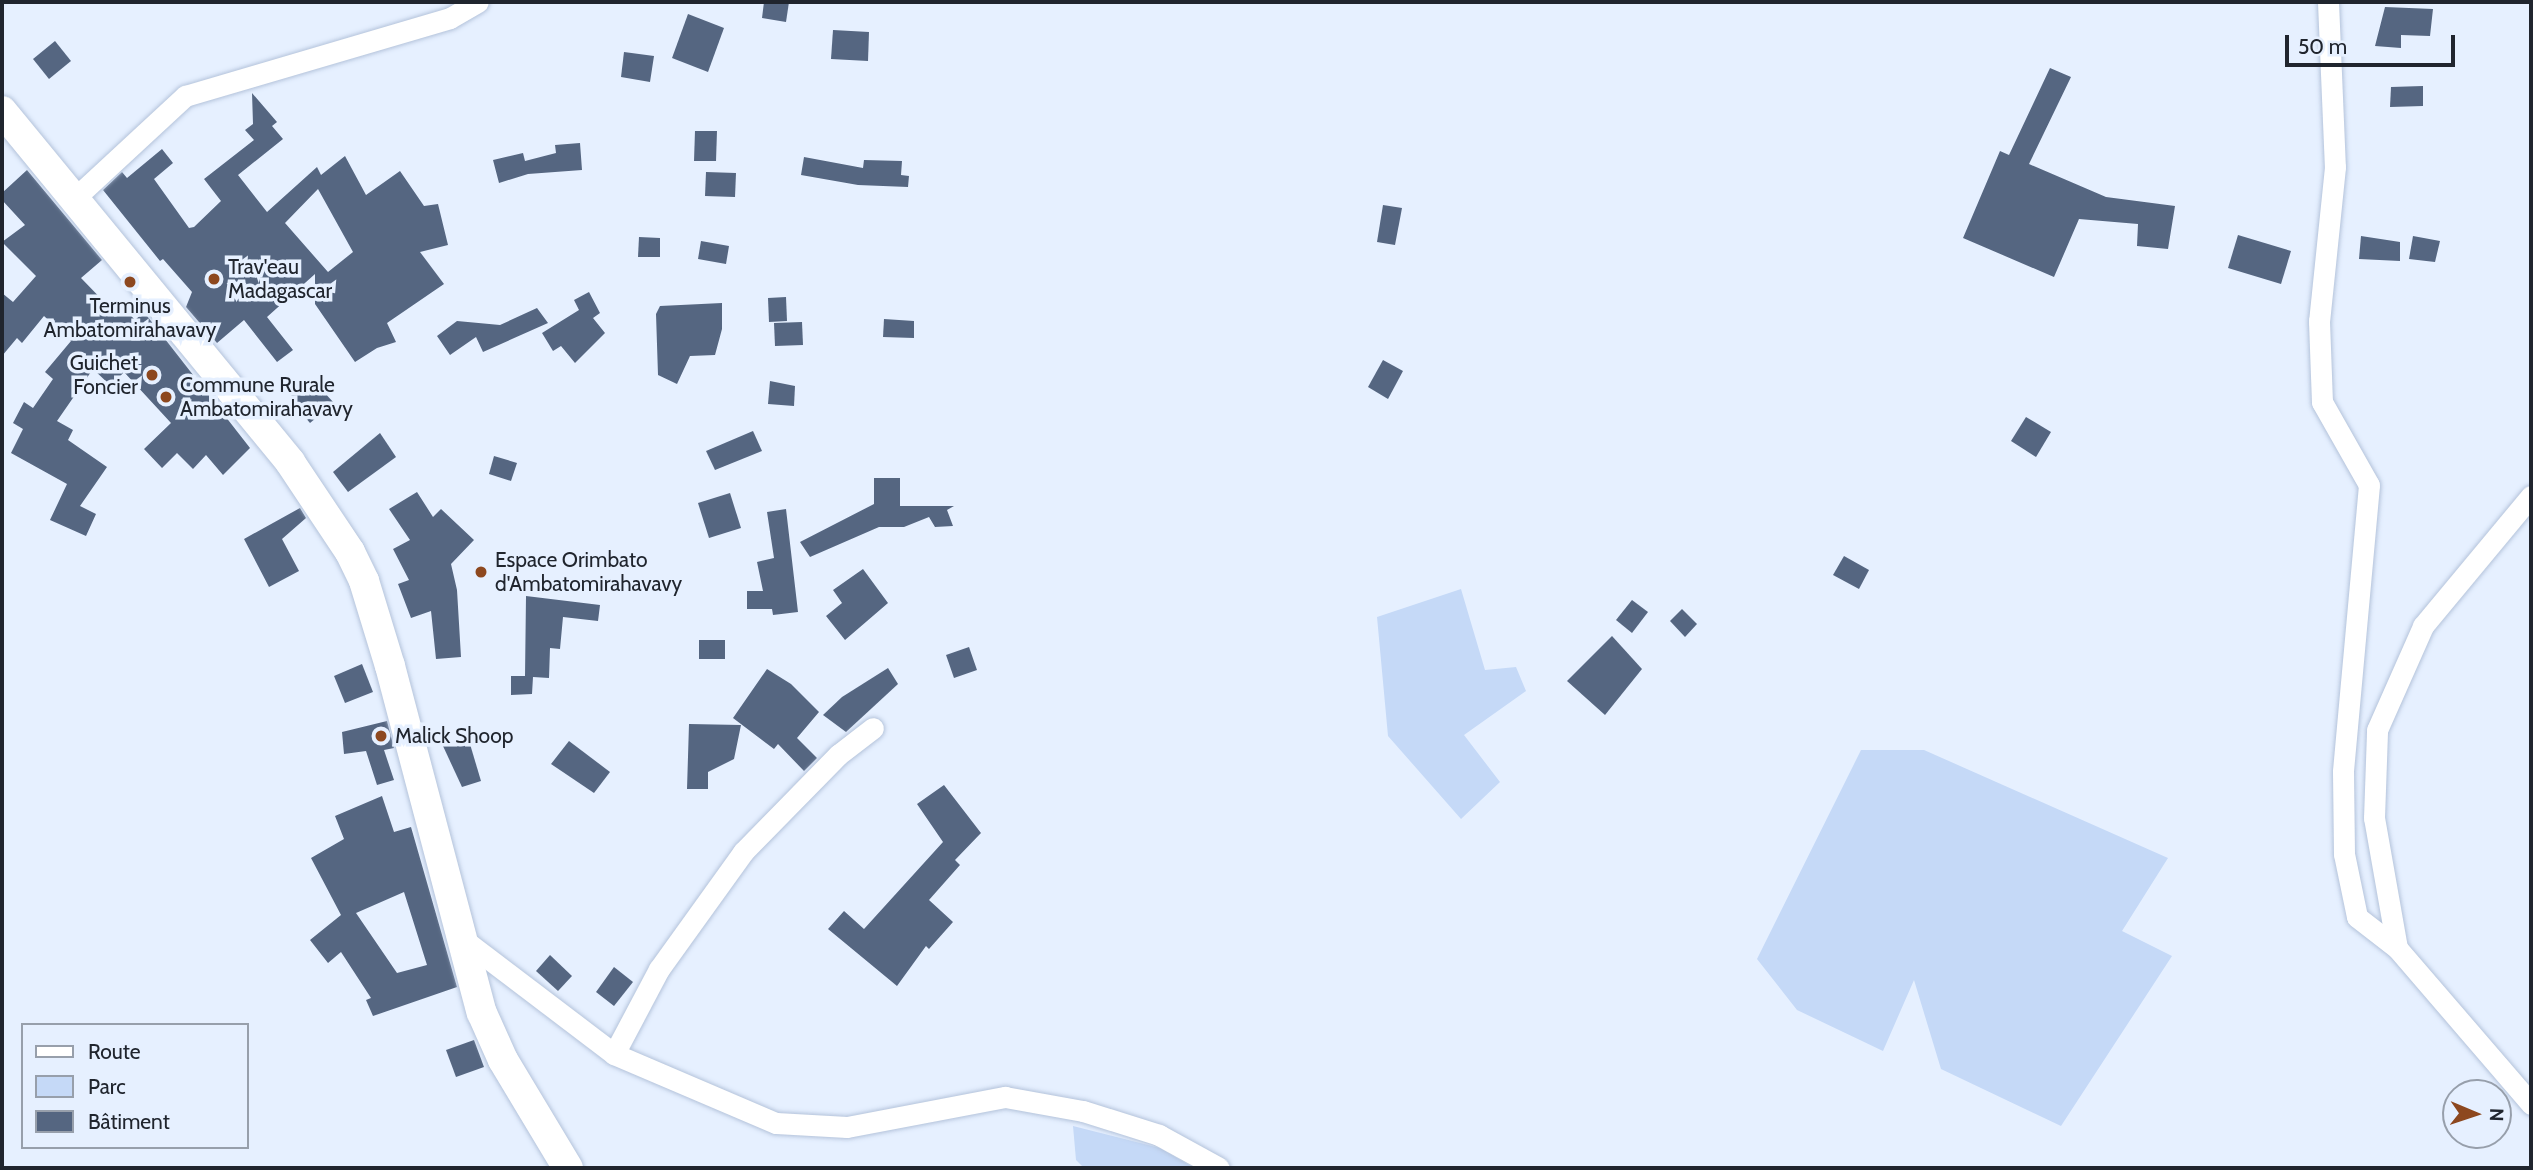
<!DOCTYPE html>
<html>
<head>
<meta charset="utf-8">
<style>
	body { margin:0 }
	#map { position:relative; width:2533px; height:1170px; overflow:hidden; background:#e6f0ff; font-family:Cabin,sans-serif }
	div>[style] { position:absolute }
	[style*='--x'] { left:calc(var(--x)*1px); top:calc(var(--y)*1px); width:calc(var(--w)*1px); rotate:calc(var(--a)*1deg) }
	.green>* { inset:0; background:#c5d9f7 }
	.building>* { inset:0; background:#556681 }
	.roads { filter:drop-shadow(0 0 2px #b4c3db) drop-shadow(0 0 2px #b4c3db) }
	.street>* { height:21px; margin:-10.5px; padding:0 10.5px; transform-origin:10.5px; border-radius:10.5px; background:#fff }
	.secondary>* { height:30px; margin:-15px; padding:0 15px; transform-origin:15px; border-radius:15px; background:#fff }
	.dots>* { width:19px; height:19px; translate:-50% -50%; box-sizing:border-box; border:4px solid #e6f0ff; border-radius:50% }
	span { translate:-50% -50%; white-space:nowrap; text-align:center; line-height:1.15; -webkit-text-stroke:7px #e6f0ff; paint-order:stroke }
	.poi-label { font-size:21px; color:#20252e }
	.left { translate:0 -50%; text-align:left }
	.right { translate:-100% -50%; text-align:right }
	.frame { position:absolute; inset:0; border:4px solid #20252e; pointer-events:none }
	.legend { position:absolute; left:21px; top:1023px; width:228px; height:126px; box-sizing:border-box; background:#e6f0ff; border:2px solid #979fab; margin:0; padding:9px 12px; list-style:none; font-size:21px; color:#20252e }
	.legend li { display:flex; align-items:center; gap:14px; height:35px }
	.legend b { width:35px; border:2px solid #979fab }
	.north { position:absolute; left:2442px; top:1079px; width:70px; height:70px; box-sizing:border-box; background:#e6f0ff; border:2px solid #979fab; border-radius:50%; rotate:92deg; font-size:19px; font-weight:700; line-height:28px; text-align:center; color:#20252e }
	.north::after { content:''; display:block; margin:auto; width:24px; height:32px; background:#8d481f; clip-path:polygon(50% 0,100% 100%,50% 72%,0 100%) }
	.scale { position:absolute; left:2285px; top:35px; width:170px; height:32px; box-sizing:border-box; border:4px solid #20252e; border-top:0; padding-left:9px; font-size:21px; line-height:24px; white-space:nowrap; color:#20252e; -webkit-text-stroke:5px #e6f0ff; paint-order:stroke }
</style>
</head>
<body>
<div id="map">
	<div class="green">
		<div style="clip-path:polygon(1461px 589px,1485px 670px,1516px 667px,1526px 691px,1464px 735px,1500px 782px,1461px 819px,1388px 736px,1377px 617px)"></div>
		<div style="clip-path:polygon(1861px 750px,1924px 750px,2168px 858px,2122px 931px,2172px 956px,2061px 1126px,1941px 1069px,1914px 980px,1883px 1051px,1797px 1010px,1757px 959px)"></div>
		<div style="clip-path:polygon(1073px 1126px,1160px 1148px,1194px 1168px,1084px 1168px,1076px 1160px)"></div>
	</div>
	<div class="building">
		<div style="clip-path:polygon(764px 2px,789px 2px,786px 22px,762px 18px)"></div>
		<div style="clip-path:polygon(2385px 7px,2433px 9px,2430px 36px,2401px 35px,2401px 48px,2375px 46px)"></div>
		<div style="clip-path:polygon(688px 14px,724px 28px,708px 72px,672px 58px)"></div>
		<div style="clip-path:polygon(833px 30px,869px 32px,868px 61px,831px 59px)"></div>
		<div style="clip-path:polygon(55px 41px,71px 61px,49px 79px,33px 59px)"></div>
		<div style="clip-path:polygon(624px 52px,654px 56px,650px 82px,621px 77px)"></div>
		<div style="clip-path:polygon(2050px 68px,2071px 77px,2029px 164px,2106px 197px,2175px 206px,2168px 249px,2137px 246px,2138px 224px,2079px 219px,2054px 277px,1963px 238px,2000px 151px,2009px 155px)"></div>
		<div style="clip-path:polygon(2423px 86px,2423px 106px,2390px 107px,2391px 87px)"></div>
		<div style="clip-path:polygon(evenodd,252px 93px,277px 122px,272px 126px,283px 139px,238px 175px,267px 212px,317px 167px,321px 175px,345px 156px,366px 195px,400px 171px,424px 206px,438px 204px,448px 245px,420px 252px,444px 284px,387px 323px,396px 342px,377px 348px,355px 362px,315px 304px,315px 274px,267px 317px,293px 350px,277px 362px,244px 320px,217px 343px,186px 307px,192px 292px,163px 259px,160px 261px,103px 190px,122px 172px,127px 178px,162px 149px,173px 163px,154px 179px,189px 228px,194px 227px,221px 201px,204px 179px,254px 140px,245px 130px,253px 124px,252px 93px,318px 189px,353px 252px,328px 272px,285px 223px,318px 189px)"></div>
		<div style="clip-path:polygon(695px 131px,717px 131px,716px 161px,694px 161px)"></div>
		<div style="clip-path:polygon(580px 143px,582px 170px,528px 174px,499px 183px,493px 160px,523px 153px,525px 161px,556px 153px,555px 145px)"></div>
		<div style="clip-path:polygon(804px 157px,863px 168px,864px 160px,902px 161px,901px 175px,909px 176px,908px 187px,858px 185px,801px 175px)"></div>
		<div style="clip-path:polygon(27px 170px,102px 260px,81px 278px,112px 310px,119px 303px,135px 320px,144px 312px,250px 448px,223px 475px,206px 455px,193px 469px,177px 453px,162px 468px,144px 449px,171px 423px,124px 372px,111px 386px,93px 369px,57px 421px,73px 430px,68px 440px,107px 467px,80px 506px,96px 514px,86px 536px,50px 520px,67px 484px,11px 453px,23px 429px,13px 423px,24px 402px,33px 408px,53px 379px,45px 372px,71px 341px,44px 316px,22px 343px,17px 338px,2px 356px,2px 293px,13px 302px,36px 276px,2px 242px,25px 225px,2px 200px,2px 193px)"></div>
		<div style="clip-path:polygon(706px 172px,736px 173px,735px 197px,705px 196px)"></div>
		<div style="clip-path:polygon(1383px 205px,1402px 208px,1395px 245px,1377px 242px)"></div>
		<div style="clip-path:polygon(2238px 235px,2291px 251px,2281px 284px,2228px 268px)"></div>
		<div style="clip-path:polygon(2361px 236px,2400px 242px,2400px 261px,2359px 259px)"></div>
		<div style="clip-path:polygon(2413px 236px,2440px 241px,2435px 262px,2409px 259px)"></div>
		<div style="clip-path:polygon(639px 237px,660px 238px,660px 257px,638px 257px)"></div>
		<div style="clip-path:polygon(701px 241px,729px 246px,726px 264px,698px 259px)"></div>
		<div style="clip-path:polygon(589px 292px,600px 313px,593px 318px,605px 333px,575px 363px,561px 346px,553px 351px,542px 333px,579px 310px,574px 300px)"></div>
		<div style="clip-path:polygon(786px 297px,787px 321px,769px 322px,768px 298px)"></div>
		<div style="clip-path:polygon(722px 303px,722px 329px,715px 355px,690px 356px,677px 384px,658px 375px,656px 314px,660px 306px)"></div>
		<div style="clip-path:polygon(537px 308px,548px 323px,483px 352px,476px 337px,450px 355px,437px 336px,457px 321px,500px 325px)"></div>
		<div style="clip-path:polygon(884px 319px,914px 321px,914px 338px,883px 337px)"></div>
		<div style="clip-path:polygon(802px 322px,803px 345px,775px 346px,774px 323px)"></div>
		<div style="clip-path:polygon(1383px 360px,1403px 371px,1388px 399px,1368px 387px)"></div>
		<div style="clip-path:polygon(310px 377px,334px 403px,310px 423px,289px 398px)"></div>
		<div style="clip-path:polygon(770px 381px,795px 386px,794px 406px,768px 404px)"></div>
		<div style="clip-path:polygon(2026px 417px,2051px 432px,2036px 457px,2011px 441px)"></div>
		<div style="clip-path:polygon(753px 431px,762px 451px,715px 470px,706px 451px)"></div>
		<div style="clip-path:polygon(380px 433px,396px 457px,348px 492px,333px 472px)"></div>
		<div style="clip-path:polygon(494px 456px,517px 463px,511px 481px,489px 474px)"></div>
		<div style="clip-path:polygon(874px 478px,900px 478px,900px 506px,954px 506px,947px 510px,953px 526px,935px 527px,929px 517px,904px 527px,879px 527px,810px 557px,800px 542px,874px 504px)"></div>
		<div style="clip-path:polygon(417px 492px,433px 517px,441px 509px,474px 540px,451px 564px,457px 590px,461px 657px,436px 659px,431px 611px,411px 618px,398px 584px,409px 580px,393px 549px,410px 540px,389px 509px)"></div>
		<div style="clip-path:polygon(730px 493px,741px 528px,709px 538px,698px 503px)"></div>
		<div style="clip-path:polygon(300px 508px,306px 518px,282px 539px,299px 571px,269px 587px,244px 539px)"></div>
		<div style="clip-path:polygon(786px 509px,798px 612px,773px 615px,772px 609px,747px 609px,747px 591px,763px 591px,757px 562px,774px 558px,767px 512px)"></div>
		<div style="clip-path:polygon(1844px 556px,1869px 570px,1859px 589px,1833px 575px)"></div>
		<div style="clip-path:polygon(863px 569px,888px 603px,845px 640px,826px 616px,842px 603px,833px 590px)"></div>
		<div style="clip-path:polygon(526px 596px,600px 605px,598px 621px,563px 617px,560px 649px,550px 648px,549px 678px,533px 677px,532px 694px,511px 695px,511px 676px,525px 676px)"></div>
		<div style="clip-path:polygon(1632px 600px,1648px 612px,1632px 633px,1616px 620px)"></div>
		<div style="clip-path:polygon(1682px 609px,1697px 624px,1685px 637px,1670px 621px)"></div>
		<div style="clip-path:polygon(1612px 636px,1642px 669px,1605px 715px,1567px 681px)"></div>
		<div style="clip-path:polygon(699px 640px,725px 640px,725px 659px,699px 659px)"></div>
		<div style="clip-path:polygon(969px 647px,977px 670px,954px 678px,946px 655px)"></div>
		<div style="clip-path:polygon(362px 664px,373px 692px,345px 703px,334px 676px)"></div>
		<div style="clip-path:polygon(888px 668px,898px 684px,846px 732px,823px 715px,842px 697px)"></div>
		<div style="clip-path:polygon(767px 669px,791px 684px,819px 712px,797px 738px,817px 758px,804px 771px,778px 744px,774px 749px,733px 718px)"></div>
		<div style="clip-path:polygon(387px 721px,394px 748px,384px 750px,394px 780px,377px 785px,366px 751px,344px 754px,342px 732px)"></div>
		<div style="clip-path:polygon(689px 724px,741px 725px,734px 759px,708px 772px,708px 789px,687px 789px)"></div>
		<div style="clip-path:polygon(467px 734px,481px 781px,462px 787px,443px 746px)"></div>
		<div style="clip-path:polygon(569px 741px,610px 772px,594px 793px,551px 764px)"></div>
		<div style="clip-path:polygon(944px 785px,981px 833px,955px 860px,960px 865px,929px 900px,953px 922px,929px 949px,926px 946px,897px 986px,828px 929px,844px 911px,864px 929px,943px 842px,917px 804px)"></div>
		<div style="clip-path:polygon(evenodd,382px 796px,394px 832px,411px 827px,457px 987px,373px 1016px,366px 1000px,371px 998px,341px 952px,328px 963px,310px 940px,341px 915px,311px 858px,344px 839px,335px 816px,382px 796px,404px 892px,427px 965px,397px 973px,356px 913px,404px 892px)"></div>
		<div style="clip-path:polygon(550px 955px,572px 976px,558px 991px,536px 971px)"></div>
		<div style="clip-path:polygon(614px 967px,633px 982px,614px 1006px,596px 992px)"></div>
		<div style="clip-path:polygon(474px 1040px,484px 1067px,456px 1077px,446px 1050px)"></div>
	</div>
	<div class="roads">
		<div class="street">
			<div style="--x:2328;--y:2;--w:165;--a:87.6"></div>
			<div style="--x:2335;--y:167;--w:155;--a:95.9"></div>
			<div style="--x:2319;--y:321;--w:81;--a:87.9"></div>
			<div style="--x:2322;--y:402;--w:95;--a:60.5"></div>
			<div style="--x:2369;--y:485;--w:288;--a:95.2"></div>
			<div style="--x:2343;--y:772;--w:82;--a:89.3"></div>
			<div style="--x:2344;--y:854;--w:64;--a:78.3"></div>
			<div style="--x:2357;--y:917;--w:51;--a:37.8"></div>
			<div style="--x:2397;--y:948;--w:206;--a:49.3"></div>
			<div style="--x:76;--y:197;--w:149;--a:-42.8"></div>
			<div style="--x:185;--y:96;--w:276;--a:-16.4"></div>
			<div style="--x:450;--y:18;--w:32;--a:-30"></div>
			<div style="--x:460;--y:937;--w:193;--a:37.2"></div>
			<div style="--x:614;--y:1054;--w:176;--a:23.1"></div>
			<div style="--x:776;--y:1123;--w:71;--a:3.2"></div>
			<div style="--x:847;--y:1127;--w:161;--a:-10.8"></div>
			<div style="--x:1005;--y:1097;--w:79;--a:10.2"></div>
			<div style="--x:1083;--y:1111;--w:80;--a:17.5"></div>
			<div style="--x:1159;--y:1135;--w:68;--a:28.8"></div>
			<div style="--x:2397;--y:948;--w:132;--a:-100"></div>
			<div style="--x:2374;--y:818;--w:88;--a:-88"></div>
			<div style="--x:2377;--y:730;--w:114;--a:-66.1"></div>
			<div style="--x:2423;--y:626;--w:169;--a:-50.3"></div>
			<div style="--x:614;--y:1054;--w:96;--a:-62.1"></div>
			<div style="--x:659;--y:969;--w:144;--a:-54.3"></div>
			<div style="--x:743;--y:852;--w:136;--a:-45.6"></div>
			<div style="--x:838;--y:755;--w:44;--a:-37.6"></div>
		</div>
		<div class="secondary">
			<div style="--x:2;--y:111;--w:454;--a:50.6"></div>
			<div style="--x:290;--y:462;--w:108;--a:56.3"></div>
			<div style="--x:350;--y:552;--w:32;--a:64"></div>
			<div style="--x:364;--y:581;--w:89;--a:73"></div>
			<div style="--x:390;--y:666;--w:359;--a:75.2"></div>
			<div style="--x:482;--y:1013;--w:51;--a:65.9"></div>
			<div style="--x:503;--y:1060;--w:126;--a:59"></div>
		</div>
	</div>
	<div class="dots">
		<div style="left:214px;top:279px;background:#8d481f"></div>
		<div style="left:130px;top:282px;background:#8d481f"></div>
		<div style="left:152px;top:375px;background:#8d481f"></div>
		<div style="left:166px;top:397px;background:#8d481f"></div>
		<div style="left:481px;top:572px;background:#8d481f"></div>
		<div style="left:381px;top:736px;background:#8d481f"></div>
	</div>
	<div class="poi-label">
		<span class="left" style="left:228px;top:279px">Trav'eau<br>Madagascar</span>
		<span style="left:130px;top:318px">Terminus<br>Ambatomirahavavy</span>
		<span class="right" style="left:138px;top:375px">Guichet<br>Foncier</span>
		<span class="left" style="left:180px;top:397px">Commune Rurale<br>Ambatomirahavavy</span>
		<span class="left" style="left:495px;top:572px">Espace Orimbato<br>d'Ambatomirahavavy</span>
		<span class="left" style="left:395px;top:736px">Malick Shoop</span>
	</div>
	<div class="frame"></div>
	<ul class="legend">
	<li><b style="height:9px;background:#fff"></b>Route</li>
	<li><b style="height:19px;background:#c5d9f7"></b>Parc</li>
	<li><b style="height:19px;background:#556681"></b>Bâtiment</li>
	</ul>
	<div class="north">N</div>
	<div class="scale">50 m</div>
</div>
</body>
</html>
